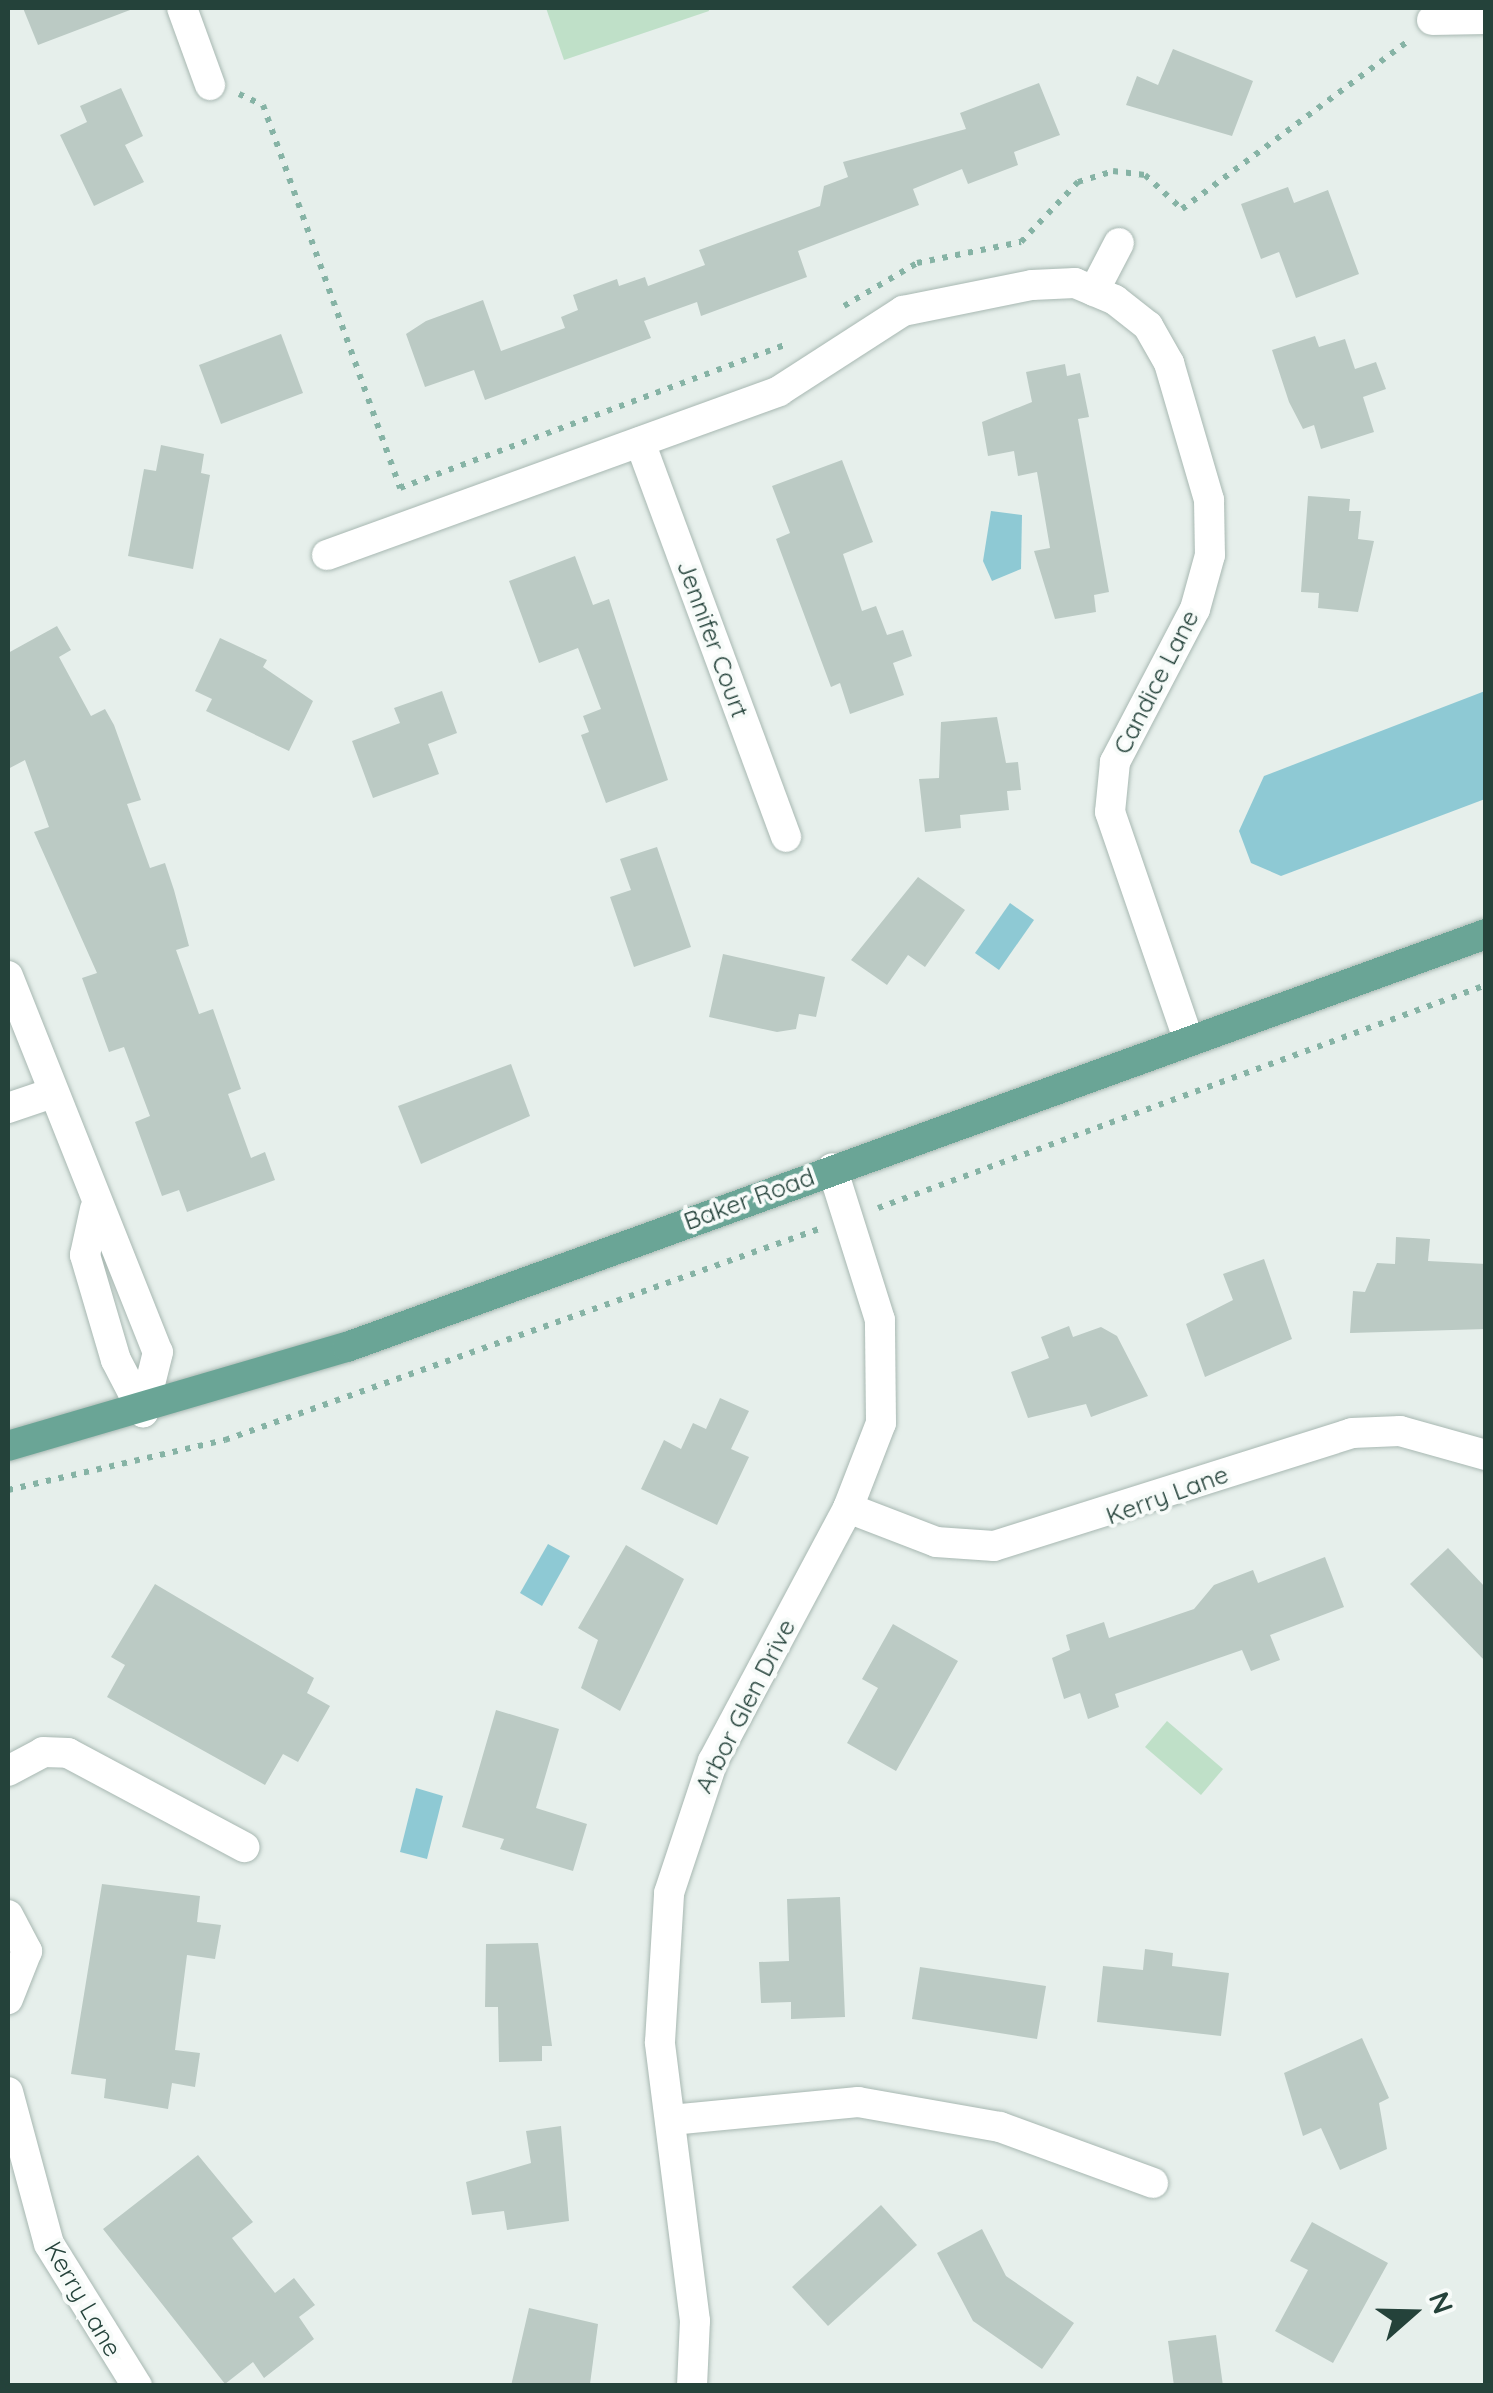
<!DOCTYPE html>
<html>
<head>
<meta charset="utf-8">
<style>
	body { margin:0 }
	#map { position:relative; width:1493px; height:2393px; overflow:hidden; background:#e6efeb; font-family:Quicksand,sans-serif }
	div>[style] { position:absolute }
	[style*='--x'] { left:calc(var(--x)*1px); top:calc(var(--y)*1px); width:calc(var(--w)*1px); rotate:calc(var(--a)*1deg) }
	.green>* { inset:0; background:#bfe0c8 }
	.water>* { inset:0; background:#8ec9d4 }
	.building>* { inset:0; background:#bbcac4 }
	.path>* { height:6px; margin-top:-3px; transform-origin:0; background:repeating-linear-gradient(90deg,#86b3a5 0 5px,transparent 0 13px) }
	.roads { filter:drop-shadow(0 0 2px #a8b8b2) drop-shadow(0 0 2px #a8b8b2) }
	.minor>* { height:30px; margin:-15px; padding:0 15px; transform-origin:15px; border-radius:15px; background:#fff }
	.major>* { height:30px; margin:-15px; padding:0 15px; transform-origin:15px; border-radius:15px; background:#6aa596 }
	span { translate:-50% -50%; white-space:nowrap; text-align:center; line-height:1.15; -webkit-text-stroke:8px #f7fbf9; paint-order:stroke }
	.street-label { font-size:25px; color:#24423a }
	.frame { position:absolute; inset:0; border:10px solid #24423a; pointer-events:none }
	.north { position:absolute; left:1363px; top:2263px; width:100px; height:100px; -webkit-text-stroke:8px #f7fbf9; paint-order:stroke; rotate:70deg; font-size:28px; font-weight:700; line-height:40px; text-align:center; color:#24423a }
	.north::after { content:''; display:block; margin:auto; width:35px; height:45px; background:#24423a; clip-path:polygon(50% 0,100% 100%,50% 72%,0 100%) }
</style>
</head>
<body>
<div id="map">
	<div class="green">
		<div style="clip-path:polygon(546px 8px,708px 8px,709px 11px,564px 60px)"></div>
		<div style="clip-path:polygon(1167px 1721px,1223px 1769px,1201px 1795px,1145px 1747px)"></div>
	</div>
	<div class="water">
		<div style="clip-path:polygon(991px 511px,1022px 515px,1021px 569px,992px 581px,983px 561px)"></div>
		<div style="clip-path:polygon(1485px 691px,1485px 799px,1281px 876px,1251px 863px,1239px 831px,1264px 776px)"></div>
		<div style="clip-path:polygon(1010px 903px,1034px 920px,999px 970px,975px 953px)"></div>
		<div style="clip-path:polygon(548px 1544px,570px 1556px,542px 1606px,520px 1593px)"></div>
		<div style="clip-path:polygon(416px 1788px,443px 1796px,427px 1859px,400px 1852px)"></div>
	</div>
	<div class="building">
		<div style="clip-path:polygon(23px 8px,130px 8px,130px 10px,38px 45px)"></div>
		<div style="clip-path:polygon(1173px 49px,1253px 81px,1232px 136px,1126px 105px,1137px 76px,1158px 85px)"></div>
		<div style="clip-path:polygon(1039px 83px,1060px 135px,1014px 152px,1018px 165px,968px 184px,962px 169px,913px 189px,919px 205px,798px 251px,807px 277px,701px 316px,697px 302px,644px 321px,651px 338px,485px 400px,474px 370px,425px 387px,406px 334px,426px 321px,483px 300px,501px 351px,565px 328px,561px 317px,578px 310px,573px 295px,617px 279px,619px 286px,645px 277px,648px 286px,705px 265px,699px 250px,820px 206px,824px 186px,848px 177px,843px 162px,966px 129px,960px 113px)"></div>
		<div style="clip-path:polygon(121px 88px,143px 136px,125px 145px,144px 182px,94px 206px,60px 135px,87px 122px,80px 106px)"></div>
		<div style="clip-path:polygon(1288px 187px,1294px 203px,1328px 190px,1359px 274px,1296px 298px,1279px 252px,1261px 259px,1241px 204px)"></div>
		<div style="clip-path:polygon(281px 334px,303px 393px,221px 424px,199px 365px)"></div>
		<div style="clip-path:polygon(1315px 336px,1319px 347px,1345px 339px,1355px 369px,1376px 362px,1386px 389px,1363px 397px,1374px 432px,1321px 449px,1314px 425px,1303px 429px,1289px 402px,1272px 350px)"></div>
		<div style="clip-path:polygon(1065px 364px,1067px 376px,1080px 373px,1089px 417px,1078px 419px,1109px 592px,1094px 595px,1096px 612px,1055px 619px,1034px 551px,1050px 548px,1037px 472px,1018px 476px,1014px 451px,988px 456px,982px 422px,1032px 402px,1026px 372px)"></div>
		<div style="clip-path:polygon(161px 445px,204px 454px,201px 473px,210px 475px,193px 569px,128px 556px,144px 469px,156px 471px)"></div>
		<div style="clip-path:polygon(842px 460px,873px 542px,843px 554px,862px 611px,876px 606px,887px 635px,903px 630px,912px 656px,893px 663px,904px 695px,850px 714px,840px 683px,831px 687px,776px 539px,790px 533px,772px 486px)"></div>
		<div style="clip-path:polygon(1308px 496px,1350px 499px,1349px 511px,1361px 511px,1358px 539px,1374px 541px,1358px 612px,1318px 608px,1319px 593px,1301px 592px)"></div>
		<div style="clip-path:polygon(575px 556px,593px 605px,609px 599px,668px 780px,606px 803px,581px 735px,589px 732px,583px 716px,601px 709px,578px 648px,539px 663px,509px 581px)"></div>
		<div style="clip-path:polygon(57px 626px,71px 650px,59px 657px,91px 716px,105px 709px,114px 725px,141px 800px,127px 804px,150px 868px,165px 863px,174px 890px,189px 946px,176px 950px,199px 1014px,213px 1009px,241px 1089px,228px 1094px,251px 1158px,265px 1152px,275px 1180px,187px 1212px,179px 1190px,162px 1196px,135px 1122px,150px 1116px,124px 1047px,109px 1052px,82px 978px,97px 973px,34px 832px,49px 827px,25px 760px,8px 769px,8px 653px)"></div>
		<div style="clip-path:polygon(220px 638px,267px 660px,263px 667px,313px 701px,289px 751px,206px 711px,212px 699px,195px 691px)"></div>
		<div style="clip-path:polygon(442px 691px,457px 733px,428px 744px,439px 774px,373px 798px,352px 741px,400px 723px,394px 708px)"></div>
		<div style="clip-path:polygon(997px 717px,1006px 763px,1018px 762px,1021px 790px,1007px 791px,1009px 810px,960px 815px,961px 828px,925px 832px,919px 779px,939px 778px,941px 722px)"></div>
		<div style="clip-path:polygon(657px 847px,691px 947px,634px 967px,610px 897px,631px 890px,620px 859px)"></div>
		<div style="clip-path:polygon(918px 877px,965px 910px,925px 967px,908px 955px,887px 985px,851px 960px)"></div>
		<div style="clip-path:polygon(723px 954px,825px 977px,816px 1017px,799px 1014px,796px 1029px,777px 1032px,709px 1017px)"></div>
		<div style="clip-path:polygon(511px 1064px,530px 1116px,421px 1164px,398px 1106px)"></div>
		<div style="clip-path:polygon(1396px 1237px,1430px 1239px,1428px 1261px,1486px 1264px,1486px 1329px,1350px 1333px,1353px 1291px,1365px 1292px,1377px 1263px,1395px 1264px)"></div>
		<div style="clip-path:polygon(1264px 1259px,1292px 1339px,1205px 1377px,1186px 1324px,1233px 1300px,1223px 1274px)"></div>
		<div style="clip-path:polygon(1069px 1326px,1073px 1337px,1101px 1327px,1117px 1336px,1148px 1396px,1091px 1417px,1086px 1404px,1028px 1418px,1011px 1372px,1049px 1358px,1041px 1337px)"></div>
		<div style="clip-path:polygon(720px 1398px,749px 1411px,731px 1449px,749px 1457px,717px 1525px,641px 1489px,664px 1440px,681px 1449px,693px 1423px,706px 1429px)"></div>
		<div style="clip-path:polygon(626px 1545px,684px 1579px,620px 1711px,581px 1688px,598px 1640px,578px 1628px)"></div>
		<div style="clip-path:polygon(1448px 1548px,1486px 1588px,1486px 1662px,1410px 1584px)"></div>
		<div style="clip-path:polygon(1325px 1557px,1344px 1607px,1270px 1635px,1280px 1660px,1251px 1671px,1242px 1650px,1115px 1694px,1119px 1707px,1088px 1719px,1080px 1693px,1064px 1699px,1052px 1658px,1070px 1650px,1066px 1635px,1104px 1622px,1109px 1638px,1194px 1609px,1214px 1585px,1253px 1570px,1258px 1583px)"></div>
		<div style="clip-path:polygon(155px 1584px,314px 1678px,307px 1693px,330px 1706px,298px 1762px,283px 1754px,265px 1785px,107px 1697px,125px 1665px,111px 1657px)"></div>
		<div style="clip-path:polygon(893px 1624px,958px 1661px,896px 1771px,847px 1743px,878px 1688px,862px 1679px)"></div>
		<div style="clip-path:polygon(496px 1710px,559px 1729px,536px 1808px,587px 1824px,573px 1871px,500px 1849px,504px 1839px,462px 1827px)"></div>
		<div style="clip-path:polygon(102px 1884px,200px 1896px,197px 1922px,221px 1925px,215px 1959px,187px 1955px,175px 2050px,200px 2053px,195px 2087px,172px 2083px,168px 2109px,104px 2098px,106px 2079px,71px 2074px)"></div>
		<div style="clip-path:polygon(840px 1897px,845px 2017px,791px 2019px,791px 2002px,761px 2003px,759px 1962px,789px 1961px,787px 1899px)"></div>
		<div style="clip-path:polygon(538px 1943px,552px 2046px,542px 2046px,542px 2061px,499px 2062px,498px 2007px,485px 2007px,486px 1944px)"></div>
		<div style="clip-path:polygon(1145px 1949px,1173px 1953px,1172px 1966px,1229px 1973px,1221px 2036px,1097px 2022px,1103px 1966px,1143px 1970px)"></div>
		<div style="clip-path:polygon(920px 1967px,1046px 1986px,1037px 2039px,912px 2019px)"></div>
		<div style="clip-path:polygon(1362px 2038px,1389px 2098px,1379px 2103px,1387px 2149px,1340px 2170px,1321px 2128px,1303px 2136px,1284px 2073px)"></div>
		<div style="clip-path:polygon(561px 2126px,569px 2221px,507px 2230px,504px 2211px,472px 2215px,466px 2182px,531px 2163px,526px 2131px)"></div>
		<div style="clip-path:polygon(198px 2155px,253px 2222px,232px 2238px,275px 2293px,294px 2278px,315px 2305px,299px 2317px,314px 2339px,264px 2378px,253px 2362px,225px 2384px,103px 2229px)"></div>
		<div style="clip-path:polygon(881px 2205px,917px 2245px,828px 2326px,792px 2287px)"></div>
		<div style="clip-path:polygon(1312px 2222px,1388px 2263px,1333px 2363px,1275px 2331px,1308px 2270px,1290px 2261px)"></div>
		<div style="clip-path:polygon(982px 2229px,1006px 2276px,1074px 2323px,1042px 2369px,973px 2321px,937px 2253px)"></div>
		<div style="clip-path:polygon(529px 2308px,598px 2324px,590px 2384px,511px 2386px)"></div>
		<div style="clip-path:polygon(1216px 2335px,1223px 2386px,1174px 2386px,1168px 2341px)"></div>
	</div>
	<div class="path">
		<div style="--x:239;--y:94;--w:26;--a:25"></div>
		<div style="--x:263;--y:105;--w:407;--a:70.3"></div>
		<div style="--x:400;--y:488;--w:410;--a:-20.4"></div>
		<div style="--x:844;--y:306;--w:85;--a:-30.5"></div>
		<div style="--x:917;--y:263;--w:106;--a:-11.4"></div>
		<div style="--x:1021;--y:242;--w:83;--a:-46.5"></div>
		<div style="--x:1078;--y:182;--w:37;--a:-17"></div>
		<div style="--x:1113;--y:171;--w:32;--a:7"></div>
		<div style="--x:1145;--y:175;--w:50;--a:42.6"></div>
		<div style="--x:1182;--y:209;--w:282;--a:-36.6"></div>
		<div style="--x:878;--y:1208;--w:648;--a:-20.14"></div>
		<div style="--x:8;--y:1490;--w:223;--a:-13"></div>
		<div style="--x:225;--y:1440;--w:630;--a:-19.56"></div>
	</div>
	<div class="roads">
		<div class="minor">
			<div style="--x:182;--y:8;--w:82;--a:70"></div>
			<div style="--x:1432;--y:20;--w:54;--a:-1.1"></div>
			<div style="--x:1094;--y:291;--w:54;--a:-62.5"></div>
			<div style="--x:640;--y:442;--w:421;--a:69.7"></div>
			<div style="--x:327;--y:555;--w:481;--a:-19.9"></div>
			<div style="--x:779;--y:391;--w:148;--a:-32.8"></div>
			<div style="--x:903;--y:311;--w:132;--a:-11.4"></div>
			<div style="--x:1032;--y:285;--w:43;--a:-2.7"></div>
			<div style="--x:1075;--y:283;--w:43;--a:23"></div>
			<div style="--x:1115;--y:300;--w:42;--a:38.2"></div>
			<div style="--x:1148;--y:326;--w:43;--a:60.4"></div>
			<div style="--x:1169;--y:363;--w:143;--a:73.7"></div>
			<div style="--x:1209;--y:500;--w:55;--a:89"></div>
			<div style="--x:1210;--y:555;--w:56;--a:105.5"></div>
			<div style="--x:1195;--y:609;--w:173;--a:117.6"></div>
			<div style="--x:1115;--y:762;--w:50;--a:95.7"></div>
			<div style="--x:1110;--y:812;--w:242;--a:71"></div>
			<div style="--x:8;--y:976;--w:405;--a:68.3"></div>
			<div style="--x:158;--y:1352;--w:62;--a:104"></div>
			<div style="--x:8;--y:1108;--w:46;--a:-18.8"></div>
			<div style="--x:95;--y:1209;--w:47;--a:102.3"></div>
			<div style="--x:85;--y:1255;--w:109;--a:73.6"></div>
			<div style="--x:116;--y:1360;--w:59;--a:62.6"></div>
			<div style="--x:848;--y:1508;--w:94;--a:21.1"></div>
			<div style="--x:936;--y:1542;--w:58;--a:3.9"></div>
			<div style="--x:994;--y:1546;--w:375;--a:-17.5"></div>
			<div style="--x:1352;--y:1433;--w:48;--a:-2.4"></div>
			<div style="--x:1400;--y:1431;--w:89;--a:15.6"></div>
			<div style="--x:8;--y:1771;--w:40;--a:-28"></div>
			<div style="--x:43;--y:1752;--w:25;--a:2"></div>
			<div style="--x:68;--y:1753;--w:200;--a:28.1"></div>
			<div style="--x:8;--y:1915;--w:41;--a:62.2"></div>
			<div style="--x:27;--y:1951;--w:52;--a:111.6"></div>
			<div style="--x:8;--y:2092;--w:157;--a:74.9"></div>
			<div style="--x:49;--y:2244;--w:167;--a:58.2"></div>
			<div style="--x:671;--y:2120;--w:188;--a:-5.5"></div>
			<div style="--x:858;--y:2102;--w:144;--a:10"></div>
			<div style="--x:1000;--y:2127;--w:163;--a:20.1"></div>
			<div style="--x:692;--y:2386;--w:65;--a:-87.4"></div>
			<div style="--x:695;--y:2321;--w:281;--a:-97.2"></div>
			<div style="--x:660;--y:2042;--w:149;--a:-86.5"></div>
			<div style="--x:669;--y:1893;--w:139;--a:-71.6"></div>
			<div style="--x:713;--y:1761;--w:287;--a:-61.9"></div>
			<div style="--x:848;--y:1508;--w:91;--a:-68.8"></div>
			<div style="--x:881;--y:1423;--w:103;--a:-90.6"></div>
			<div style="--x:880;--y:1320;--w:159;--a:-107.5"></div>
		</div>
		<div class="major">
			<div style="--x:8;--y:1446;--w:353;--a:-16.3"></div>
			<div style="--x:347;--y:1347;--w:1212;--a:-19.93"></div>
		</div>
	</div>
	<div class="street-label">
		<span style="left:713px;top:639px;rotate:70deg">Jennifer Court</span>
		<span style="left:1156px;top:682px;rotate:-63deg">Candice Lane</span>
		<span style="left:749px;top:1199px;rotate:-20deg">Baker Road</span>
		<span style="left:1167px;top:1495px;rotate:-20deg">Kerry Lane</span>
		<span style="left:745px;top:1706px;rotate:-63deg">Arbor Glen Drive</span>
		<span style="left:83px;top:2299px;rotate:60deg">Kerry Lane</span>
	</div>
	<div class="frame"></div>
	<div class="north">N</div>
</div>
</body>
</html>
